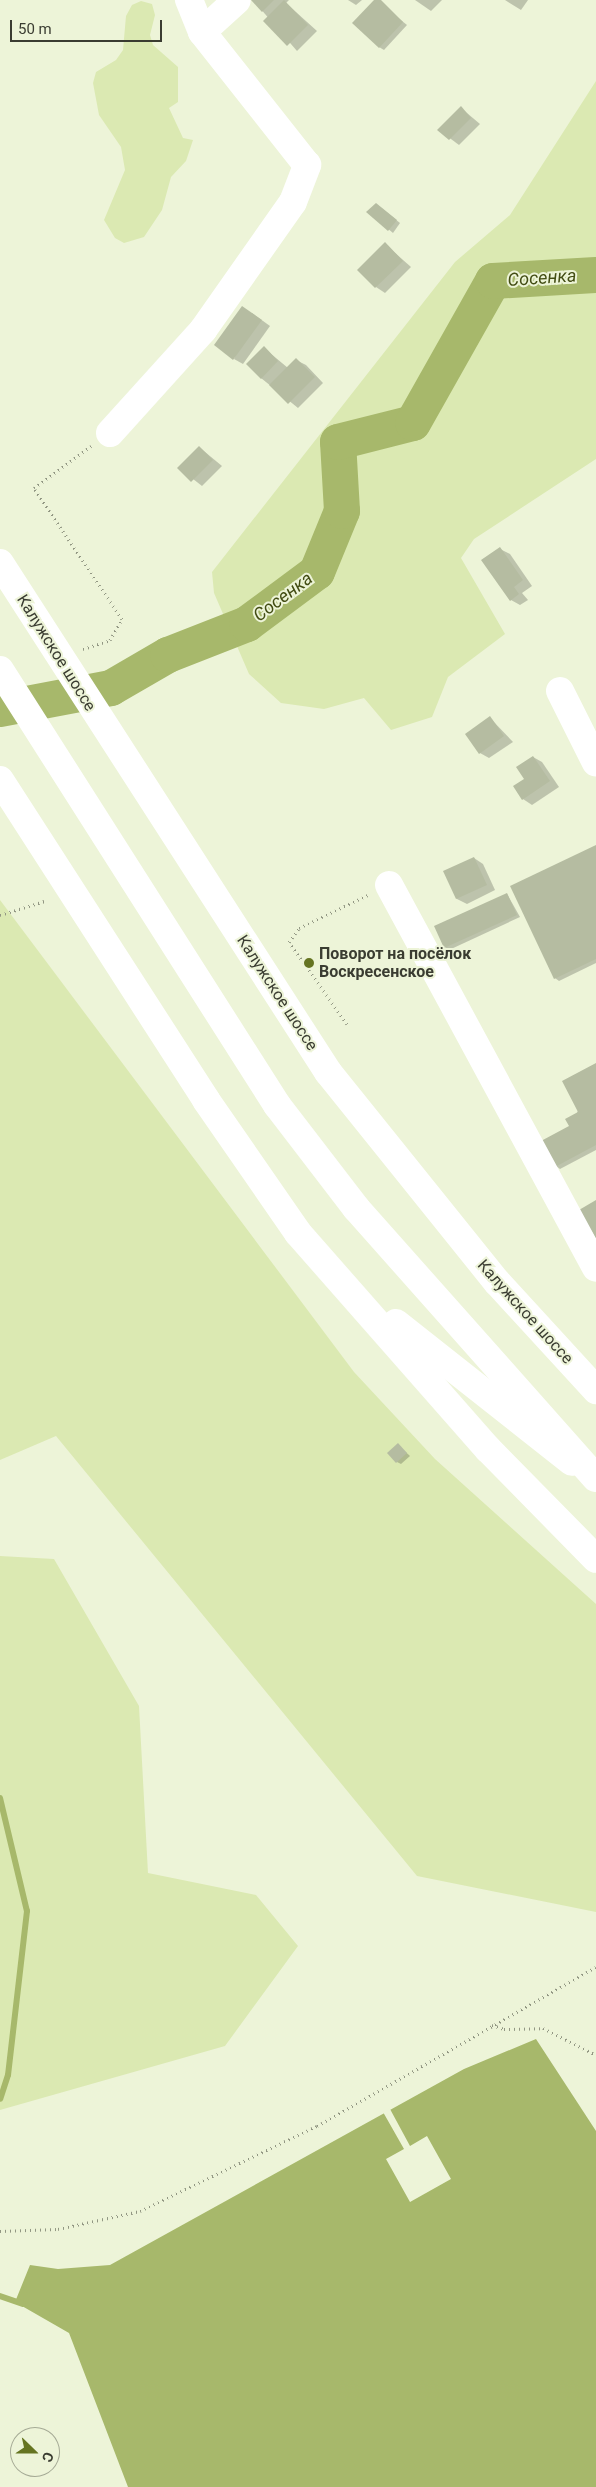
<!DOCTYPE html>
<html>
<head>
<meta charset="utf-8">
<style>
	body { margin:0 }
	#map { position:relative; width:596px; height:2487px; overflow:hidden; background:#edf4d8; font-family:Roboto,sans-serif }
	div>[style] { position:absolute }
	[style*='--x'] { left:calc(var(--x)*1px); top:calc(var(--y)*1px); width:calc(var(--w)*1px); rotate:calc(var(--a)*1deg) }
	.green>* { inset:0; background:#dbe9b2 }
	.water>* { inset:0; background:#a7b86b }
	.pier>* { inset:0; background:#edf4d8 }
	.shadow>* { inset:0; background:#0003 }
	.stream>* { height:6px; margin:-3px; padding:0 3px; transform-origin:3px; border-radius:3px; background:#a7b86b }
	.river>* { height:36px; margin:-18px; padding:0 18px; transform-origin:18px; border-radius:18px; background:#a7b86b }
	.building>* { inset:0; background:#b5bca1 }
	.path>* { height:3px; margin-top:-1.5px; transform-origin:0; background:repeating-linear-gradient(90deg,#929783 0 1px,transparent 0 5px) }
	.minor>* { height:28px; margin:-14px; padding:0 14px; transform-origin:14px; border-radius:14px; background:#fff }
	.major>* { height:28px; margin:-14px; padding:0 14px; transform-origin:14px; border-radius:14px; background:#fff }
	.highway>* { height:28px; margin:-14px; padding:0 14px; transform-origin:14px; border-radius:14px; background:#fff }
	.dots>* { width:14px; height:14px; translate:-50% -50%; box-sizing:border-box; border:2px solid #edf4d8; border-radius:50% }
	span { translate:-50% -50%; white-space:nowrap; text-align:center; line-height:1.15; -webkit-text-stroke:4px #edf4d8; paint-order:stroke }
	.street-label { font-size:16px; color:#3a3c31 }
	.poi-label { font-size:16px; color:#3a3c31; font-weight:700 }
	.left { translate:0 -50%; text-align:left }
	.water-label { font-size:18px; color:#434d14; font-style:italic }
	.north { position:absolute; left:10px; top:2427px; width:50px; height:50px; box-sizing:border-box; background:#edf4d8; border:1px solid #a5aa95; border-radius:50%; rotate:112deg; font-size:14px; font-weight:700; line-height:20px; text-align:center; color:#3a3c31 }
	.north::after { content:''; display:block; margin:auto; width:18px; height:22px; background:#657421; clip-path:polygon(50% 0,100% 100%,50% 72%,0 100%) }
	.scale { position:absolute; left:10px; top:20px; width:152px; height:22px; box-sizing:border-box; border:2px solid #3a3c31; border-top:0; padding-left:6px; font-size:15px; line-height:18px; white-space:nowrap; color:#3a3c31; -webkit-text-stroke:4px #edf4d8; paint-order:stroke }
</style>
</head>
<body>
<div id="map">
	<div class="green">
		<div style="clip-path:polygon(141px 1px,152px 4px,155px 15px,150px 35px,153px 45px,178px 67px,178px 102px,169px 108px,183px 138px,193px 140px,186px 161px,171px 177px,162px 210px,144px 237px,124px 243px,115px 238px,104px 220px,125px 170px,121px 147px,99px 115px,93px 83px,96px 72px,116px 60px,123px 50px,126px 16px,132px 5px)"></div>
		<div style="clip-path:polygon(596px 81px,596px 459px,474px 539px,461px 558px,505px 634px,448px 677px,432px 717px,391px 730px,364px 698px,324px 709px,281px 703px,249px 674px,214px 593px,212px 572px,455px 262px,510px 215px)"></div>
		<div style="clip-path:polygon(0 900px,354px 1372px,435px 1459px,596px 1604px,596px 1912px,417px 1876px,56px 1436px,0 1460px)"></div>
		<div style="clip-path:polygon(0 1556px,54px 1559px,139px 1706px,148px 1873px,256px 1895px,298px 1946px,225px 2046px,0 2110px)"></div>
	</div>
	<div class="water">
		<div style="clip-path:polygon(536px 2039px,596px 2131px,596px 2487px,128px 2487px,69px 2333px,15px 2302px,30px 2265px,58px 2269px,110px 2265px,464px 2069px)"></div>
	</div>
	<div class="pier">
		<div style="clip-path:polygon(390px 2109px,410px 2146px,427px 2136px,451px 2179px,410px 2202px,386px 2159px,404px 2149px,383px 2112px)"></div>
	</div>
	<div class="shadow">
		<div style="clip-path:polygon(253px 0,289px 0,286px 3px,317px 31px,297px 51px)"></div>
		<div style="clip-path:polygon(348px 0,362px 0,356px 5px)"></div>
		<div style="clip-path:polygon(376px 0,407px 25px,384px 50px,379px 47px)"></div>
		<div style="clip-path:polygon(415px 0,442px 0,431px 11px)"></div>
		<div style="clip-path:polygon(505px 0,528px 0,521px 10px)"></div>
		<div style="clip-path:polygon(461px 108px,480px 124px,459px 145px,439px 130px)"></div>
		<div style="clip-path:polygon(380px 207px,400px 223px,393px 233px,368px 212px)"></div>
		<div style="clip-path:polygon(385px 244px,411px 267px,385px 293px,376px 287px)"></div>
		<div style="clip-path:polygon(252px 313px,270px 326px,243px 364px,234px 359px)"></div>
		<div style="clip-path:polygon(264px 348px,288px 368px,296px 360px,306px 365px,323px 383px,298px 408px,261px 378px)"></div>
		<div style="clip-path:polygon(199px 447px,222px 466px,202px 486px,179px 468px)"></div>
		<div style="clip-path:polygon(500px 549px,510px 554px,532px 586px,522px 593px,528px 600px,520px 605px,511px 600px)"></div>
		<div style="clip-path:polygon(490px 718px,513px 742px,489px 758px,480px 753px)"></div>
		<div style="clip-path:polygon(533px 757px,542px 762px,559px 787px,532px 805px,523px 799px)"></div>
		<div style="clip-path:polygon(596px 847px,596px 963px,559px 981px,555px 978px)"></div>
		<div style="clip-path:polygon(474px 858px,483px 864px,495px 890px,467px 904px,457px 899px,445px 872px)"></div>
		<div style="clip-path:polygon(507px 894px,520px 917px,449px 950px,445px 947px)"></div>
		<div style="clip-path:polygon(596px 1065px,596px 1150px,560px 1169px,556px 1166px)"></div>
		<div style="clip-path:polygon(398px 1445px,410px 1456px,401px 1464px,397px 1462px)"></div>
	</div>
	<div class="stream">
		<div style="--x:0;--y:1798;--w:116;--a:76.6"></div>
		<div style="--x:27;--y:1911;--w:165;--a:96.6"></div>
		<div style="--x:8;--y:2075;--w:25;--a:108"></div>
		<div style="--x:0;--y:2296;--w:24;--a:19"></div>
	</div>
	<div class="river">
		<div style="--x:0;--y:709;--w:113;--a:-10.7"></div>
		<div style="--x:111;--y:688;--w:66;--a:-30.1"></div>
		<div style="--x:168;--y:655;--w:85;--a:-21.4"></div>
		<div style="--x:247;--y:624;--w:87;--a:-36.6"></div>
		<div style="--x:317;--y:572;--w:66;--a:-67.7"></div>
		<div style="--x:342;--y:511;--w:69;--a:-93.3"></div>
		<div style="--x:338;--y:442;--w:77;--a:-14.2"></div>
		<div style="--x:413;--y:423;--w:163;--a:-60.6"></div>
		<div style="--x:493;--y:281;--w:103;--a:-3.3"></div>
	</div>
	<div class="building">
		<div style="clip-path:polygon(251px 0,274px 0,262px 12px)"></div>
		<div style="clip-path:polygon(284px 0,308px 25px,287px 46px,263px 21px)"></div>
		<div style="clip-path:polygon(374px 0,381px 0,403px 22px,379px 48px,352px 23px)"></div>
		<div style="clip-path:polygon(461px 106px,471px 118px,449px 140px,437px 130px)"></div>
		<div style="clip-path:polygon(376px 203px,397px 220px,388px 231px,366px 212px)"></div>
		<div style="clip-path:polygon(385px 242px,403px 261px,375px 288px,357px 270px)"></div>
		<div style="clip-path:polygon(242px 306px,262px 320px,233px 360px,214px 345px)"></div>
		<div style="clip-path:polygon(264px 346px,278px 361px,261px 379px,246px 364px)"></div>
		<div style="clip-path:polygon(296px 358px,315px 377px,288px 404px,269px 385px)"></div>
		<div style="clip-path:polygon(199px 446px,213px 460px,191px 482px,177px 468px)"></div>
		<div style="clip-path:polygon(500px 547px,523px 580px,514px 587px,519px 594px,510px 601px,481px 560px)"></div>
		<div style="clip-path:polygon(490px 716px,504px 736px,479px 754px,465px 734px)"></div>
		<div style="clip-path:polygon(533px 756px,550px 781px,522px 800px,513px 786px,524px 779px,516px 767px)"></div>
		<div style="clip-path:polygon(596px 845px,596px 959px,554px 979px,510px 886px)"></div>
		<div style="clip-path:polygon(474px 857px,487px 885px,456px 899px,443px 871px)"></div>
		<div style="clip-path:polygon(507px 893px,517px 915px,444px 948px,434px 926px)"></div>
		<div style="clip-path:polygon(596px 1063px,596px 1145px,555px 1167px,541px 1141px,569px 1126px,565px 1119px,578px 1112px,562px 1081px)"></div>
		<div style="clip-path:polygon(596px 1200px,596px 1239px,579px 1210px)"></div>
		<div style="clip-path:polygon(398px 1443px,407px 1453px,396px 1463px,387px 1453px)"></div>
	</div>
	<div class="path">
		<div style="--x:83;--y:649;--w:28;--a:-18"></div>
		<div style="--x:110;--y:640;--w:24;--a:-60"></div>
		<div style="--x:122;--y:619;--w:158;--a:-123.9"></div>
		<div style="--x:34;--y:488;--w:71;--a:-36.4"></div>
		<div style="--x:0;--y:915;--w:47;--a:-17.3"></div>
		<div style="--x:347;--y:1024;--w:100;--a:-125.3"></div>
		<div style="--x:289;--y:942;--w:17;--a:-54"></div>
		<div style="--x:299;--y:928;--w:76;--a:-25.6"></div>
		<div style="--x:492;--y:2025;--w:13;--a:18"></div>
		<div style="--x:504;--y:2029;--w:39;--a:-1"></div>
		<div style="--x:543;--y:2028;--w:59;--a:27"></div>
		<div style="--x:0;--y:2231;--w:58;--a:-2"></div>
		<div style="--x:58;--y:2229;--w:84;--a:-12.4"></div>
		<div style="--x:140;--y:2211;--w:196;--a:-25.7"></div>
		<div style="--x:317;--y:2126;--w:321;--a:-29.7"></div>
	</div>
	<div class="minor">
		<div style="--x:202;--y:32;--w:47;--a:-42.4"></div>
		<div style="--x:110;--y:433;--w:139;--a:-47.9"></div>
		<div style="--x:203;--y:330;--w:156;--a:-54.9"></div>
		<div style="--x:293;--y:202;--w:40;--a:-69"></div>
		<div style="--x:307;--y:165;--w:169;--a:-128.3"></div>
		<div style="--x:202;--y:32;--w:35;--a:-112"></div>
		<div style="--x:560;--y:691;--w:80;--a:63.4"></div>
		<div style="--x:389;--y:885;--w:435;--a:61.6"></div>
	</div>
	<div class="major">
		<div style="--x:0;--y:780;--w:381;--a:57.2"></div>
		<div style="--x:206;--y:1100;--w:162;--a:55.3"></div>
		<div style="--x:298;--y:1233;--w:288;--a:48.7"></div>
		<div style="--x:488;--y:1449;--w:154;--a:45.5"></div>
		<div style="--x:396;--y:1323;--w:224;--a:38.3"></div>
	</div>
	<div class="highway">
		<div style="--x:0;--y:563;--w:606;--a:57.2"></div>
		<div style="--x:328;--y:1072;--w:270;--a:51.2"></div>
		<div style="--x:497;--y:1282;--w:147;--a:47.5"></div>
		<div style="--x:0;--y:670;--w:516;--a:57.51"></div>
		<div style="--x:277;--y:1105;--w:130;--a:52.5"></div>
		<div style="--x:356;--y:1208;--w:361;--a:48.4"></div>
	</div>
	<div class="dots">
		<div style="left:309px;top:963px;background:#657421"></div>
	</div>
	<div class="street-label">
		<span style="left:56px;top:653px;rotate:58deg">Калужское шоссе</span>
		<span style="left:277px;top:993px;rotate:57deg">Калужское шоссе</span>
		<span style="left:525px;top:1312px;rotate:48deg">Калужское шоссе</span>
	</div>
	<div class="poi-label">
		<span class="left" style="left:319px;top:963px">Поворот на посёлок<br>Воскресенское</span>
	</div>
	<div class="water-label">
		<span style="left:542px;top:278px;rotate:-4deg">Сосенка</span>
		<span style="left:283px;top:597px;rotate:-37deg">Сосенка</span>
	</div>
	<div class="north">С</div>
	<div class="scale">50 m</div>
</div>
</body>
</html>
